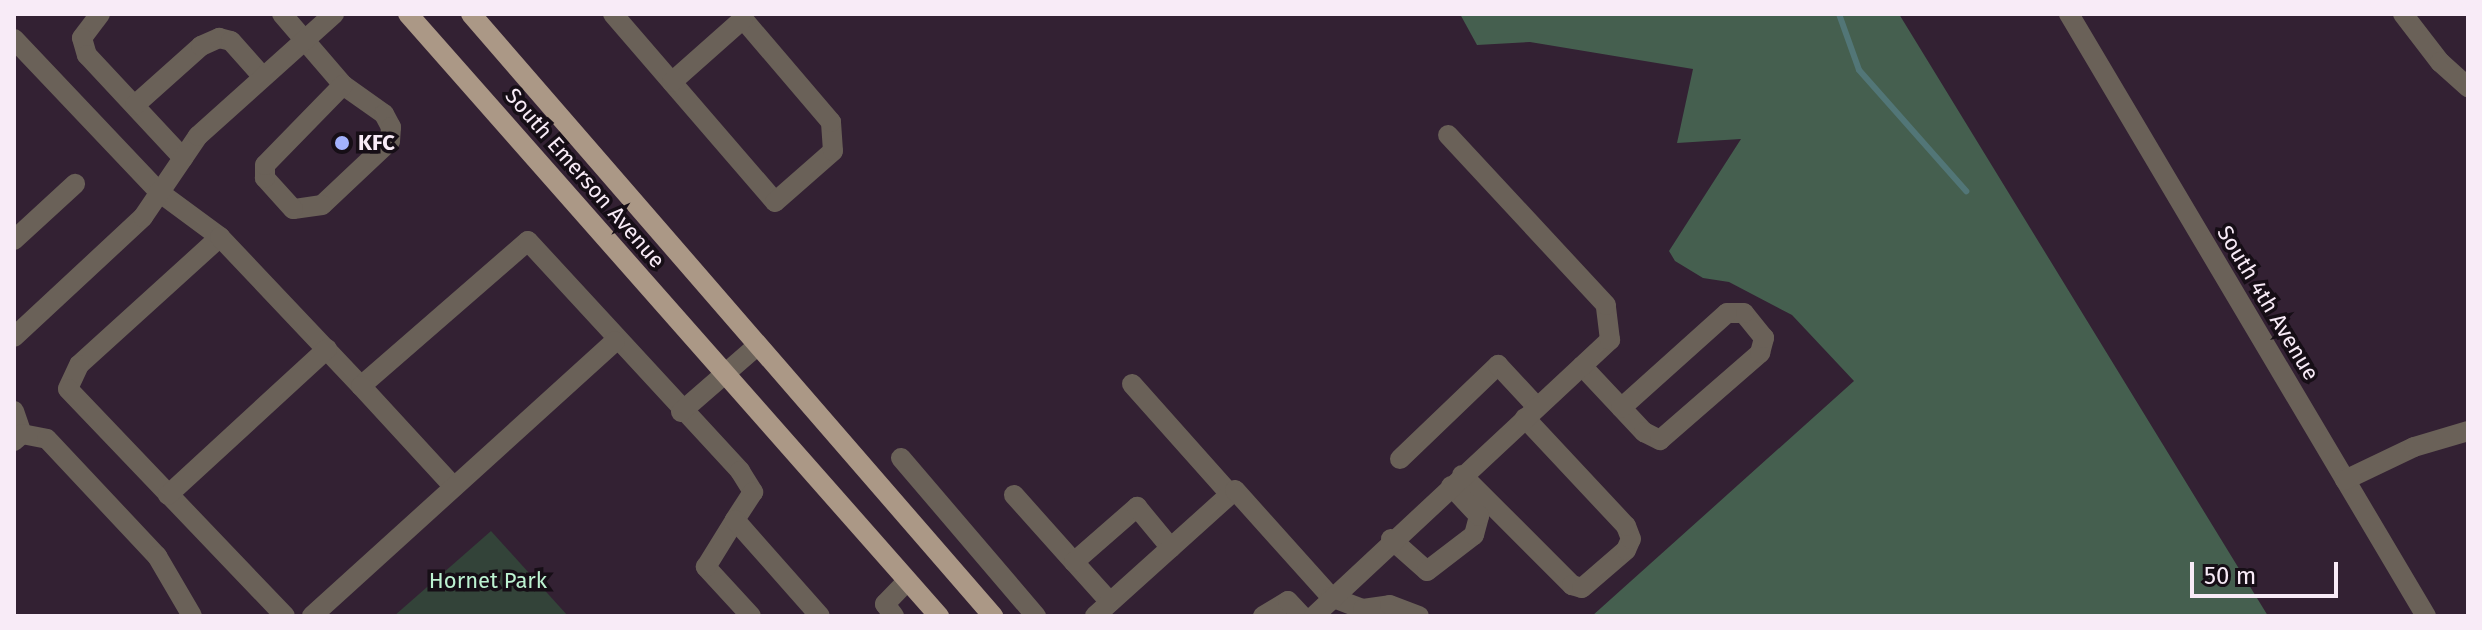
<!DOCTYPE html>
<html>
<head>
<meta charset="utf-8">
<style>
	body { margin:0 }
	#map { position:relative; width:2482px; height:630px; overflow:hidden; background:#332133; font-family:"Fira Sans",sans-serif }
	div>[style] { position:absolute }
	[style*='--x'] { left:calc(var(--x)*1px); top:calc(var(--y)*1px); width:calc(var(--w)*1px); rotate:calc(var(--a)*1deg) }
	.green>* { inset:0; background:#334339 }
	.forest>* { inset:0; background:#455f4f }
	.stream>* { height:6px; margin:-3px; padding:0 3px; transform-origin:3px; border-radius:3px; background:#527677 }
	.minor>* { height:20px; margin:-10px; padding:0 10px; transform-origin:10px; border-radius:10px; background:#6a6158 }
	.major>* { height:20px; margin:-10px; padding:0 10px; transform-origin:10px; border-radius:10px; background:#ab9886 }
	.dots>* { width:22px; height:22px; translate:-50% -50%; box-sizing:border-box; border:4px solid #160e16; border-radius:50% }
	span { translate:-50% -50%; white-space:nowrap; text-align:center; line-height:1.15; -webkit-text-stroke:7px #160e16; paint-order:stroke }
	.poi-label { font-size:22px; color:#f8ebf7; font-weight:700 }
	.left { translate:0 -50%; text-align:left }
	.street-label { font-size:22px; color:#f8ebf7 }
	.park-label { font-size:22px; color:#bcf2d1 }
	.frame { position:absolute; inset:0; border:16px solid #f8ebf7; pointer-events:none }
	.scale { position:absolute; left:2190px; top:562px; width:148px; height:36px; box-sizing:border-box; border:4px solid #f8ebf7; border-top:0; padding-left:10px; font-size:24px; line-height:28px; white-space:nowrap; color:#f8ebf7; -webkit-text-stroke:6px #160e16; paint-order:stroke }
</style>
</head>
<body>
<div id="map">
	<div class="green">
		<div style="clip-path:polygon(491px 531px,568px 616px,394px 616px)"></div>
	</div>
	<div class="forest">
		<div style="clip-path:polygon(1460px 14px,1899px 14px,2268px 616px,1592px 616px,1854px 381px,1792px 315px,1729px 282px,1703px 278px,1675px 261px,1669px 251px,1741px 139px,1677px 143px,1693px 69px,1530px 42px,1477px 45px)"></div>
	</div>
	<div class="stream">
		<div style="--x:1839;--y:14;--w:59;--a:70.3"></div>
		<div style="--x:1859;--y:70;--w:162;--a:48.5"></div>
	</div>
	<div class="minor">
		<div style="--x:100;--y:14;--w:30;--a:127"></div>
		<div style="--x:82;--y:38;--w:18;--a:74"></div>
		<div style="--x:87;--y:55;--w:141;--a:47"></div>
		<div style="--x:282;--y:14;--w:94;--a:49.3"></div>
		<div style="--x:343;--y:85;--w:50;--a:35.3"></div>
		<div style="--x:384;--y:114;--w:15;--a:62"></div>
		<div style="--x:391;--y:127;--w:14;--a:94"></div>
		<div style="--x:390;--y:141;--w:93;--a:136.7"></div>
		<div style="--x:322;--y:205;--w:29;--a:172"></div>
		<div style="--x:293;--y:209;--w:42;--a:-132.1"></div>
		<div style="--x:265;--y:178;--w:13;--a:-90"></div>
		<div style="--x:265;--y:165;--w:112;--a:-45.7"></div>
		<div style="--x:613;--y:14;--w:248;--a:49.2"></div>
		<div style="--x:775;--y:202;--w:77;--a:-41.3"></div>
		<div style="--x:833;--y:151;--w:29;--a:-94"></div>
		<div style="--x:831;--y:122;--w:135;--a:-130.5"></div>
		<div style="--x:743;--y:19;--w:95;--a:138.4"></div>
		<div style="--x:2069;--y:14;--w:700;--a:59.33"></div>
		<div style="--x:2403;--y:14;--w:61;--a:52.4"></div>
		<div style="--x:2440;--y:62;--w:38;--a:42"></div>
		<div style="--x:14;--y:39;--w:211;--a:46.5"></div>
		<div style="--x:159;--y:192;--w:76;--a:36.4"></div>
		<div style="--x:220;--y:237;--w:190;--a:137.8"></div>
		<div style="--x:79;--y:365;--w:26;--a:115"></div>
		<div style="--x:68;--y:389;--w:314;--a:46.3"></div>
		<div style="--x:135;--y:105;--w:89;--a:-41.8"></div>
		<div style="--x:201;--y:46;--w:20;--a:-24"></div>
		<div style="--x:219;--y:38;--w:12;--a:14"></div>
		<div style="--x:231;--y:41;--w:48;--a:48.4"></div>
		<div style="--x:220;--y:237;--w:205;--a:46.6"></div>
		<div style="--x:361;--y:386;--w:221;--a:-41"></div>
		<div style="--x:528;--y:241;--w:313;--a:47.3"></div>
		<div style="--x:740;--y:471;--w:25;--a:58"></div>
		<div style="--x:753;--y:492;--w:33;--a:123"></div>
		<div style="--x:14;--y:240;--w:83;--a:-42.6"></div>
		<div style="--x:14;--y:337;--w:176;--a:-42.9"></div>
		<div style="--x:143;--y:217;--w:98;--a:-55.8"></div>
		<div style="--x:198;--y:136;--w:183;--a:-41.9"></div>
		<div style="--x:1582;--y:366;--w:91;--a:46.8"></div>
		<div style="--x:1644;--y:432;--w:18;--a:27"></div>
		<div style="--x:1660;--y:440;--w:133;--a:-41"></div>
		<div style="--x:1760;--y:353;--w:16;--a:-75"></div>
		<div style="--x:1764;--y:338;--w:32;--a:-129"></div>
		<div style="--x:1744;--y:313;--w:17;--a:180"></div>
		<div style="--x:1727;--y:313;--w:142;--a:138.1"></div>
		<div style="--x:1132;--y:384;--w:147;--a:48.3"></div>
		<div style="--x:361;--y:386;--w:137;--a:47.4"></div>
		<div style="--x:14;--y:411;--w:24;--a:71"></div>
		<div style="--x:22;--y:434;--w:11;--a:139"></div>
		<div style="--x:681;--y:412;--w:101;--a:-41"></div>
		<div style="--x:22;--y:434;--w:25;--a:11"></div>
		<div style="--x:47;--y:439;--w:161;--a:46.8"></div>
		<div style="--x:157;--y:556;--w:69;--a:59.7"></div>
		<div style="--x:901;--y:458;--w:208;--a:49.5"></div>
		<div style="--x:1400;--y:459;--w:136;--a:-43.8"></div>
		<div style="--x:1498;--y:365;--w:57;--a:47.1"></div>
		<div style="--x:1462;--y:475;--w:156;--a:45"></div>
		<div style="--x:1572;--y:585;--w:10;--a:17"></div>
		<div style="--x:1582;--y:588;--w:58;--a:-40.8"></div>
		<div style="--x:1626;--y:550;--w:12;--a:-66"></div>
		<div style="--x:1631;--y:539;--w:14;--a:-111"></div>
		<div style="--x:1626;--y:526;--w:148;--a:-133.1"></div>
		<div style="--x:2345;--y:480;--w:76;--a:-25.6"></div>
		<div style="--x:2414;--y:447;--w:56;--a:-16.5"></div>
		<div style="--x:168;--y:495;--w:216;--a:-42.6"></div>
		<div style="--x:1014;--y:495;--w:90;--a:48.2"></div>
		<div style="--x:1391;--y:539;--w:48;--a:41.6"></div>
		<div style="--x:1427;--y:571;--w:59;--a:-37.5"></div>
		<div style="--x:1474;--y:535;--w:20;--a:-75"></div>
		<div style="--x:1479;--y:516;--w:41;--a:-133"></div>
		<div style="--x:1110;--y:602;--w:54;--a:-132"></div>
		<div style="--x:1074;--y:562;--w:84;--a:-41.1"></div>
		<div style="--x:1137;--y:507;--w:53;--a:50.3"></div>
		<div style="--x:312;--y:616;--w:409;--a:-42.2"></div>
		<div style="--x:751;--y:616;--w:67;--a:-132.6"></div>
		<div style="--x:706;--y:567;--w:55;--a:-58.3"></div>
		<div style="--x:735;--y:520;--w:128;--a:48.5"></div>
		<div style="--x:894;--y:616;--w:15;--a:-127"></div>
		<div style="--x:885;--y:604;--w:30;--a:-46"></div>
		<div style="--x:1095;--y:616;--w:188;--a:-42"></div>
		<div style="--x:1235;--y:490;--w:144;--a:48.1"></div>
		<div style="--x:1331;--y:597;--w:34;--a:21"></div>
		<div style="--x:1363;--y:609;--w:27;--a:-8"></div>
		<div style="--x:1390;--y:605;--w:31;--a:21"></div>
		<div style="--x:1263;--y:616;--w:29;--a:-31"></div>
		<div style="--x:1288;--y:601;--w:21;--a:47"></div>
		<div style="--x:1314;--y:616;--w:405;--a:-43"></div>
		<div style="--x:1610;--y:340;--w:35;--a:-97"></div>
		<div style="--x:1606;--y:305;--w:232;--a:-132.9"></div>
	</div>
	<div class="major">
		<div style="--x:408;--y:14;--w:803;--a:48.59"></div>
		<div style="--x:471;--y:14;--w:797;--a:49.07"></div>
	</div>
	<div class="dots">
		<div style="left:342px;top:143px;background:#a3b2fd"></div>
	</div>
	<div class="poi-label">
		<span class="left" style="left:358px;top:143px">KFC</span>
	</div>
	<div class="street-label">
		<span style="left:585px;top:178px;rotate:49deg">South Emerson Avenue</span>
		<span style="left:2268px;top:303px;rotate:59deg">South 4th Avenue</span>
	</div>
	<div class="park-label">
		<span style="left:488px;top:581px">Hornet Park</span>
	</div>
	<div class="frame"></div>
	<div class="scale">50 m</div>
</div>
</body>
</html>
